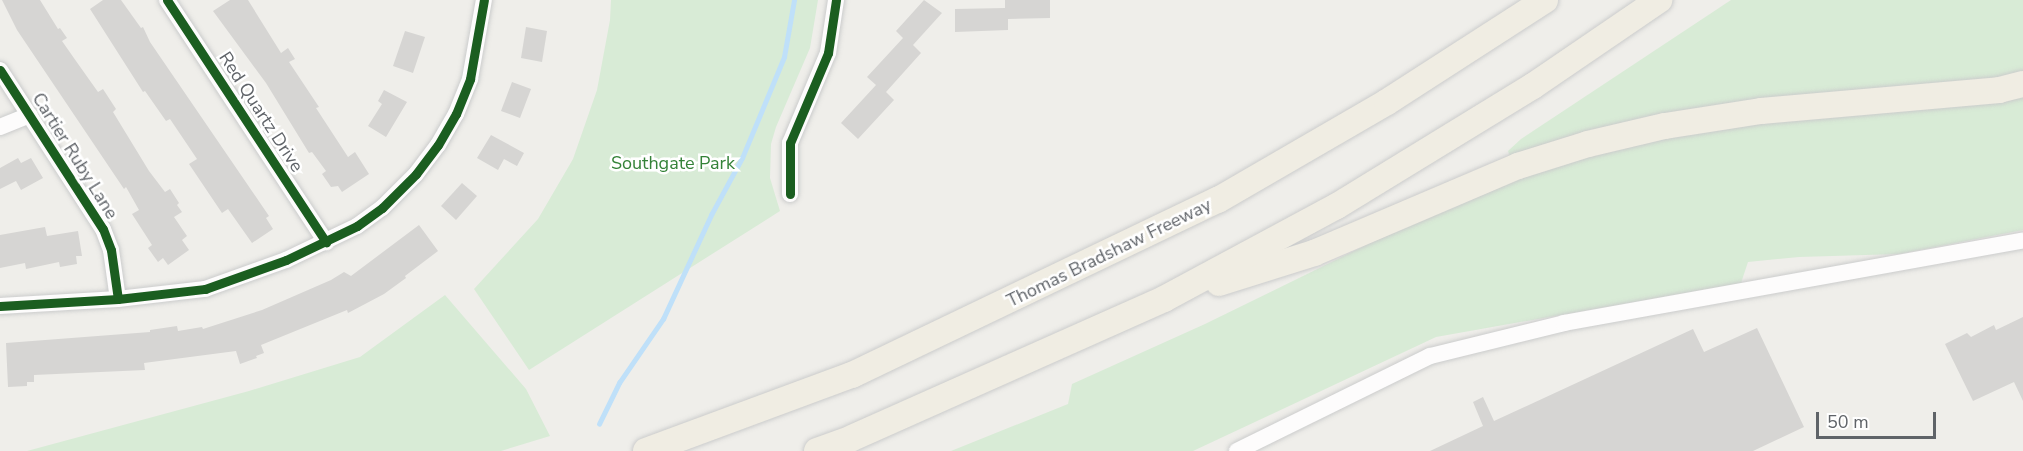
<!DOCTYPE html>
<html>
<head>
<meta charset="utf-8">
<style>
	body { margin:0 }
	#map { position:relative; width:2023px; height:451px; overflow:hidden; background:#efeeea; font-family:"Nunito Sans",sans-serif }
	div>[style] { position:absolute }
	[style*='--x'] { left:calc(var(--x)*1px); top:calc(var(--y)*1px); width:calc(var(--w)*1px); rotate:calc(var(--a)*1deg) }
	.green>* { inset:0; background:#d8ebd6 }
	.stream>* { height:4.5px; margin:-2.25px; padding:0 2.25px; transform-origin:2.25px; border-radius:2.25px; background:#bfe0f9 }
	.building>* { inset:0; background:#d6d5d3 }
	.roads { filter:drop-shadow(0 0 2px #cbcccc) drop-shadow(0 0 2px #cbcccc) }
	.minor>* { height:16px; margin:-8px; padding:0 8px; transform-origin:8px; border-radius:8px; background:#fdfcfc }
	.highway>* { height:26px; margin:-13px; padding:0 13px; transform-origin:13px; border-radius:13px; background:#f0ede3 }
	.cycleway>* { height:9px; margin:-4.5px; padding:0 4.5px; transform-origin:4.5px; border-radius:4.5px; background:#1b5e20 }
	span { translate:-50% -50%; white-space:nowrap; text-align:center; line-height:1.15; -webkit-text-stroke:5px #fff; paint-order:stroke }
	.street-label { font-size:18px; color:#5f6368 }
	.park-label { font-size:18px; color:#348238 }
	.scale { position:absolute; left:1816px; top:412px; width:120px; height:27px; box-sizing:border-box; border:3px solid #5f6368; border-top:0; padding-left:8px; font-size:18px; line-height:21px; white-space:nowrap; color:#5f6368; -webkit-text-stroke:4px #fff; paint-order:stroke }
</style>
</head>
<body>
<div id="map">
	<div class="green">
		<div style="clip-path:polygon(611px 0,818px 0,810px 48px,776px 127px,771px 144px,770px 178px,780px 211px,529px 370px,474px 289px,538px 219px,573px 159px,597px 90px,610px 20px)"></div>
		<div style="clip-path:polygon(1731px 0,2023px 0,2023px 75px,1510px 157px,1508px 151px,1521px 139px)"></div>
		<div style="clip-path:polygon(2023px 95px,2023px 230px,1899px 254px,1799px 257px,1748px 262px,1741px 283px,1436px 337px,1193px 451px,951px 451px,1068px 404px,1072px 384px,1205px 324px,1407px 225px,1520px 177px,1622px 146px,1780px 118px)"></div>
		<div style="clip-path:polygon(445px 295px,526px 389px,550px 436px,501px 451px,27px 451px,249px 391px,360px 357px)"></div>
	</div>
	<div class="stream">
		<div style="--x:599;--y:424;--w:46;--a:-64"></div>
		<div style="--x:619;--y:383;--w:78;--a:-55.5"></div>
		<div style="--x:663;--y:319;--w:115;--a:-65.2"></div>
		<div style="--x:711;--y:215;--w:65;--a:-61.5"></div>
		<div style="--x:742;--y:158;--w:109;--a:-67.4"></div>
		<div style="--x:784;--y:57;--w:58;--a:-80"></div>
	</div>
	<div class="building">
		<div style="clip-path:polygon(2px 0,40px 0,58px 29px,60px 28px,67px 38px,62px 41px,76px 61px,98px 92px,103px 89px,116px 109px,113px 112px,149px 171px,165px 192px,170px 189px,179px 203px,177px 205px,182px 212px,174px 217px,187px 236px,182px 240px,189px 250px,168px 265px,163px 258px,158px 262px,148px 248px,152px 245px,132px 214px,139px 210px,126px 187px,124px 189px,17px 30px)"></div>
		<div style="clip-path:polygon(103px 0,121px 0,141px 28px,143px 27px,150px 42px,269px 216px,266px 218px,273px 229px,252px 243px,228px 209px,222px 213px,189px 164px,197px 159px,170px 119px,166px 121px,145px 91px,143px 92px,90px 9px)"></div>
		<div style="clip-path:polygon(230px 0,248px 0,281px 53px,288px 48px,295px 59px,289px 62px,319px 107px,316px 108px,348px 157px,355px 152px,369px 174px,342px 192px,338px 186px,331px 187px,322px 174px,326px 171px,312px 152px,309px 153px,266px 83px,213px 11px)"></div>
		<div style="clip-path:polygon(924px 0,942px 13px,913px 45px,921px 53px,886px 92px,894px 100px,858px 139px,841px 123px,876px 85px,867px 77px,903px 38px,896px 31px)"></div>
		<div style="clip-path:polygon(1005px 0,1050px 0,1050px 18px,1008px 19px,1008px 30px,955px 32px,955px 9px,1005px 8px)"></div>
		<div style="clip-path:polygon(526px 27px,547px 31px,542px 62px,521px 58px)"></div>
		<div style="clip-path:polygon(405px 31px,425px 37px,413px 73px,393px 66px)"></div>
		<div style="clip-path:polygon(512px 82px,531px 89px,520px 118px,501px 111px)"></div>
		<div style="clip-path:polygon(384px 90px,407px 102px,386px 137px,368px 126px,382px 104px,378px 101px)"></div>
		<div style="clip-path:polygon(491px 135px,524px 153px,517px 166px,504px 159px,498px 170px,477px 158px)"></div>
		<div style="clip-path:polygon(18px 158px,21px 163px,31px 158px,43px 178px,21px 190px,16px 181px,0 189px,0 168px)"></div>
		<div style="clip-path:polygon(462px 183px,477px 196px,456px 220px,441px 206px)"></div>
		<div style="clip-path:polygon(419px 225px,438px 251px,405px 276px,406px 278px,384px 294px,348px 313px,347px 310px,261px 345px,264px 353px,256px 356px,257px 358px,240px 364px,236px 351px,144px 363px,145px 370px,34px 375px,34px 382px,27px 382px,27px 386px,8px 387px,6px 343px,150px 332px,150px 330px,177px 326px,178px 331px,202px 327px,203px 329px,262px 310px,331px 280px,344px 272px,351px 276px)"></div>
		<div style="clip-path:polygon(45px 227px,47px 236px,78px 231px,82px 256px,76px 256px,77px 264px,60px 267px,59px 262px,26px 269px,25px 263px,0 268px,0 235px)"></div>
		<div style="clip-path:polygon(2023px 317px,2023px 401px,2014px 382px,1973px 401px,1945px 344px,1967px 333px,1971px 337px,1994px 325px,1996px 330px)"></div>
		<div style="clip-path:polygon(1757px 328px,1804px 427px,1753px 451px,1430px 451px,1483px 426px,1473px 402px,1483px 397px,1494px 421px,1693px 329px,1704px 352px)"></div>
	</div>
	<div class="roads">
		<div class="minor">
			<div style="--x:167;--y:0;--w:290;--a:56.7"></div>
			<div style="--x:0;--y:70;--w:189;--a:57.1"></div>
			<div style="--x:103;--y:229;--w:22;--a:69"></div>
			<div style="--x:111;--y:250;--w:49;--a:81.9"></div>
			<div style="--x:0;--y:127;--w:32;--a:-22"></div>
			<div style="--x:790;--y:194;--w:51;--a:-90"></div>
			<div style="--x:790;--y:143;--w:98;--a:-67.1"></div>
			<div style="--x:828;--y:53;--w:54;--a:-81.4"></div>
			<div style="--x:0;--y:306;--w:118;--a:-3.4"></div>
			<div style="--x:118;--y:299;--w:88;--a:-6.6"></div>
			<div style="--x:205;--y:289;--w:86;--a:-19.7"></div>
			<div style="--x:286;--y:260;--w:79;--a:-25.6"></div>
			<div style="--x:357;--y:226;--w:31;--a:-36"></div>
			<div style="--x:382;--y:208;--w:48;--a:-45"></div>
			<div style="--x:416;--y:174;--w:36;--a:-53"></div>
			<div style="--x:438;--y:145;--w:36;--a:-60"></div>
			<div style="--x:456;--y:114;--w:38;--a:-68"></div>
			<div style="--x:470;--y:79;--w:80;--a:-80"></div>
			<div style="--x:1237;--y:451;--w:215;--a:-26.2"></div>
			<div style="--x:1430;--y:356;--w:138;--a:-13.8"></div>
			<div style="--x:1564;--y:323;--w:466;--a:-10.2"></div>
		</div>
		<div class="highway">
			<div style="--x:1219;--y:283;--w:100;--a:-17.5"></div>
			<div style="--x:1314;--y:253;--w:222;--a:-23.1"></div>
			<div style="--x:1518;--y:166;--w:73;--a:-17.4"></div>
			<div style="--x:1588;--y:144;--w:79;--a:-13.2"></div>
			<div style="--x:1665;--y:126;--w:97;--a:-8.9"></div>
			<div style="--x:1761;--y:111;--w:239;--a:-5"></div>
			<div style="--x:1999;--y:90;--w:25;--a:-14"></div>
			<div style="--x:646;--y:451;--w:220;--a:-20.3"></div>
			<div style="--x:852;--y:375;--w:406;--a:-25.6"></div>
			<div style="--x:1218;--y:200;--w:195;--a:-30.1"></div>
			<div style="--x:1387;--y:102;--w:188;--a:-32.8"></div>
			<div style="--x:817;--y:451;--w:37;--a:-20"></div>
			<div style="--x:852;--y:438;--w:342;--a:-24"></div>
			<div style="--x:1164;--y:299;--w:196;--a:-28.3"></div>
			<div style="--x:1337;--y:206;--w:230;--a:-31.5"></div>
			<div style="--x:1533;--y:86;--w:153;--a:-34.3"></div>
		</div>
	</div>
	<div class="cycleway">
		<div style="--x:167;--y:0;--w:290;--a:56.7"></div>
		<div style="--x:0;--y:70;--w:189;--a:57.1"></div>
		<div style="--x:103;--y:229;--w:22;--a:69"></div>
		<div style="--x:111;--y:250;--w:49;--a:81.9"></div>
		<div style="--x:790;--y:194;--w:51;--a:-90"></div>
		<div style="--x:790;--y:143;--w:98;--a:-67.1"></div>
		<div style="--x:828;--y:53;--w:54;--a:-81.4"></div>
		<div style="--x:0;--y:306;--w:118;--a:-3.4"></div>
		<div style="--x:118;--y:299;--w:88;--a:-6.6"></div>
		<div style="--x:205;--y:289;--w:86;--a:-19.7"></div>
		<div style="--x:286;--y:260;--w:79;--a:-25.6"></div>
		<div style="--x:357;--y:226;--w:31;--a:-36"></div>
		<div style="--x:382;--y:208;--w:48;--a:-45"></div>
		<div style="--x:416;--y:174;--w:36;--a:-53"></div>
		<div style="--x:438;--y:145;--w:36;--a:-60"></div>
		<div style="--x:456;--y:114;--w:38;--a:-68"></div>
		<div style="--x:470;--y:79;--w:80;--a:-80"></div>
	</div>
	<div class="street-label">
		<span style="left:261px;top:112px;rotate:57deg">Red Quartz Drive</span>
		<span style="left:75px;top:156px;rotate:58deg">Cartier Ruby Lane</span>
		<span style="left:1109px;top:253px;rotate:-26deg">Thomas Bradshaw Freeway</span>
	</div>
	<div class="park-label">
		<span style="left:673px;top:163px">Southgate Park</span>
	</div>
	<div class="scale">50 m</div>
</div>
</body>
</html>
